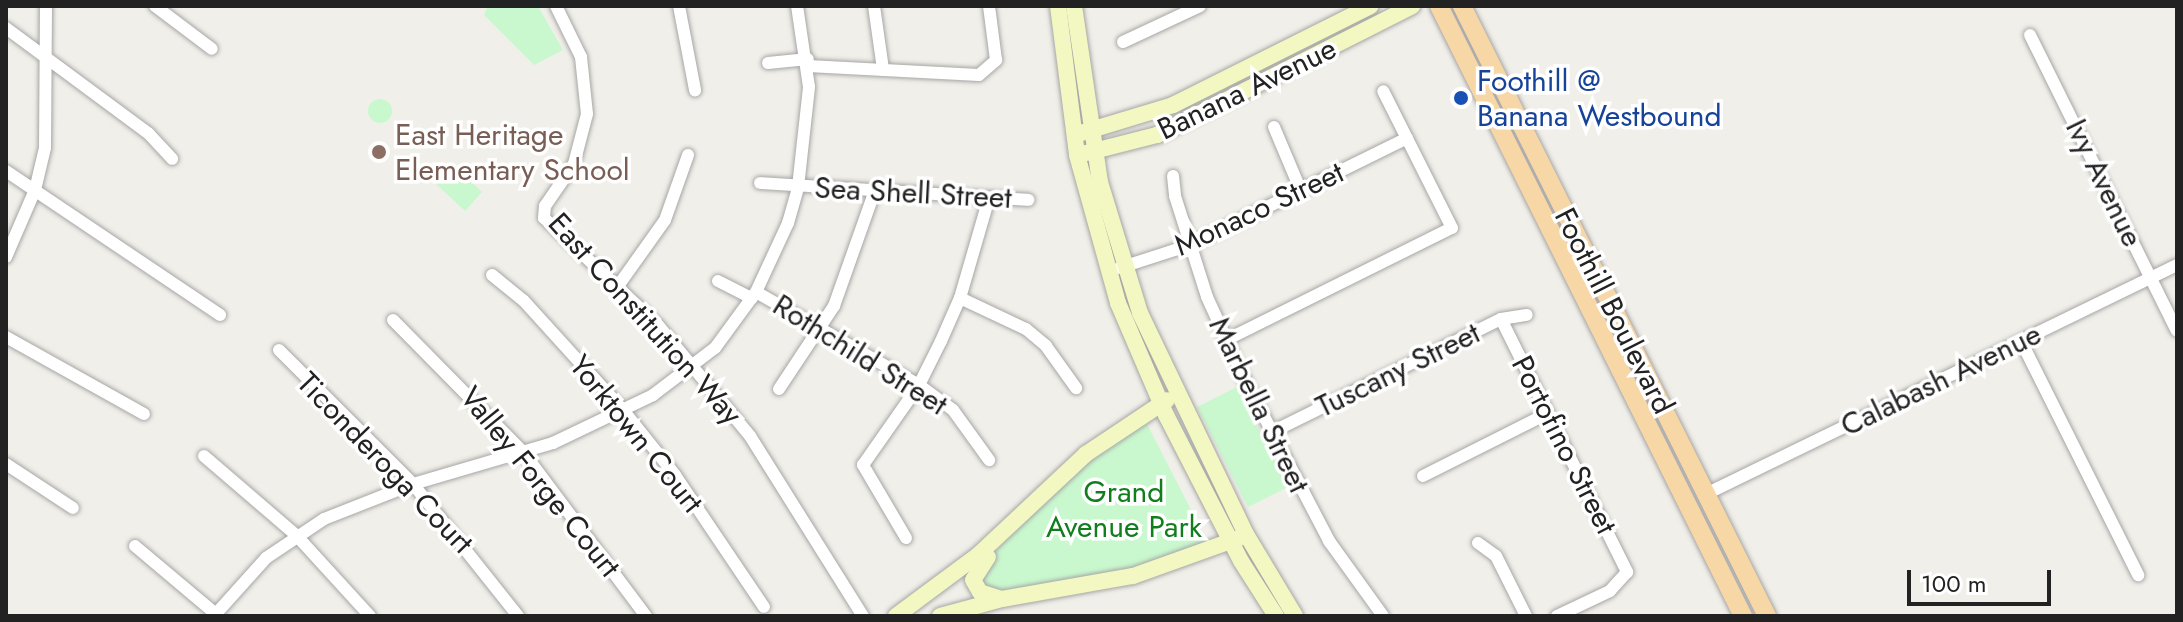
<!DOCTYPE html>
<html>
<head>
<meta charset="utf-8">
<style>
	body { margin:0 }
	#map { position:relative; width:2183px; height:622px; overflow:hidden; background:#f1efe9; font-family:Jost,sans-serif }
	div>[style] { position:absolute }
	[style*='--x'] { left:calc(var(--x)*1px); top:calc(var(--y)*1px); width:calc(var(--w)*1px); rotate:calc(var(--a)*1deg) }
	.park>* { inset:0; background:#c9f8ce }
	.round { border-radius:50% }
	.roads { filter:drop-shadow(0 0 2px #a6a6a6) drop-shadow(0 0 2px #a6a6a6) }
	.street>* { height:12px; margin:-6px; padding:0 6px; transform-origin:6px; border-radius:6px; background:#fff }
	.secondary>* { height:16px; margin:-8px; padding:0 8px; transform-origin:8px; border-radius:8px; background:#f3f7c1 }
	.primary>* { height:18px; margin:-9px; padding:0 9px; transform-origin:9px; border-radius:9px; background:#f8d7a7 }
	.dots>* { width:22px; height:22px; translate:-50% -50%; box-sizing:border-box; border:4px solid #fff; border-radius:50% }
	span { translate:-50% -50%; white-space:nowrap; text-align:center; line-height:1.15; -webkit-text-stroke:7px #fff; paint-order:stroke }
	.transit-label { font-size:30px; color:#164399 }
	.left { translate:0 -50%; text-align:left }
	.street-label { font-size:30px; color:#222 }
	.education-label { font-size:30px; color:#785e54 }
	.park-label { font-size:30px; color:#117e1d }
	.frame { position:absolute; inset:0; border:8px solid #222; pointer-events:none }
	.scale { position:absolute; left:1907px; top:570px; width:144px; height:36px; box-sizing:border-box; border:4px solid #222; border-top:0; padding-left:10px; font-size:24px; line-height:28px; white-space:nowrap; color:#222; -webkit-text-stroke:6px #fff; paint-order:stroke }
</style>
</head>
<body>
<div id="map">
	<div class="park">
		<div style="clip-path:polygon(488px 6px,538px 6px,563px 50px,534px 65px,484px 15px)"></div>
		<div class="round" style="left:368px;top:99px;width:24px;height:24px"></div>
		<div style="clip-path:polygon(454px 165px,482px 192px,465px 211px,436px 184px)"></div>
		<div style="clip-path:polygon(1237px 387px,1288px 487px,1248px 507px,1197px 407px)"></div>
		<div style="clip-path:polygon(1146px 422px,1208px 543px,1107px 576px,995px 593px,984px 589px,983px 567px,1024px 518px,1086px 463px)"></div>
	</div>
	<div class="roads">
		<div class="street">
			<div style="--x:155;--y:6;--w:71;--a:37"></div>
			<div style="--x:556;--y:6;--w:57;--a:63.9"></div>
			<div style="--x:581;--y:57;--w:57;--a:84"></div>
			<div style="--x:587;--y:114;--w:52;--a:104.6"></div>
			<div style="--x:574;--y:164;--w:51;--a:124.6"></div>
			<div style="--x:545;--y:206;--w:12;--a:95"></div>
			<div style="--x:544;--y:218;--w:156;--a:43.2"></div>
			<div style="--x:658;--y:325;--w:144;--a:50.3"></div>
			<div style="--x:750;--y:436;--w:213;--a:57.9"></div>
			<div style="--x:679;--y:6;--w:86;--a:79.2"></div>
			<div style="--x:874;--y:6;--w:64;--a:81.9"></div>
			<div style="--x:6;--y:28;--w:178;--a:36.5"></div>
			<div style="--x:149;--y:134;--w:34;--a:47"></div>
			<div style="--x:2030;--y:35;--w:330;--a:63.6"></div>
			<div style="--x:1123;--y:42;--w:85;--a:-25.1"></div>
			<div style="--x:768;--y:63;--w:40;--a:-5.7"></div>
			<div style="--x:808;--y:66;--w:171;--a:3"></div>
			<div style="--x:979;--y:75;--w:23;--a:-41"></div>
			<div style="--x:996;--y:60;--w:54;--a:-97.4"></div>
			<div style="--x:1274;--y:127;--w:69;--a:67.1"></div>
			<div style="--x:6;--y:171;--w:258;--a:33.9"></div>
			<div style="--x:1173;--y:176;--w:20;--a:84"></div>
			<div style="--x:1175;--y:196;--w:106;--a:72.4"></div>
			<div style="--x:1207;--y:297;--w:91;--a:65.4"></div>
			<div style="--x:1245;--y:380;--w:182;--a:62.4"></div>
			<div style="--x:1329;--y:541;--w:92;--a:54.2"></div>
			<div style="--x:760;--y:183;--w:269;--a:3.6"></div>
			<div style="--x:6;--y:257;--w:73;--a:-66.6"></div>
			<div style="--x:35;--y:190;--w:43;--a:-76.6"></div>
			<div style="--x:45;--y:148;--w:142;--a:-89.6"></div>
			<div style="--x:1119;--y:268;--w:75;--a:-17.9"></div>
			<div style="--x:1190;--y:245;--w:242;--a:-26.2"></div>
			<div style="--x:492;--y:275;--w:41;--a:39.1"></div>
			<div style="--x:524;--y:301;--w:147;--a:47.8"></div>
			<div style="--x:623;--y:410;--w:83;--a:51.3"></div>
			<div style="--x:675;--y:475;--w:159;--a:56"></div>
			<div style="--x:718;--y:281;--w:38;--a:27"></div>
			<div style="--x:618;--y:286;--w:81;--a:-54.5"></div>
			<div style="--x:665;--y:220;--w:69;--a:-70.5"></div>
			<div style="--x:756;--y:292;--w:188;--a:29.7"></div>
			<div style="--x:919;--y:385;--w:42;--a:36.3"></div>
			<div style="--x:953;--y:410;--w:62;--a:54.2"></div>
			<div style="--x:960;--y:298;--w:73;--a:25.2"></div>
			<div style="--x:1026;--y:329;--w:26;--a:40"></div>
			<div style="--x:1046;--y:346;--w:52;--a:54.5"></div>
			<div style="--x:1501;--y:319;--w:283;--a:63.5"></div>
			<div style="--x:1627;--y:572;--w:25;--a:132"></div>
			<div style="--x:1610;--y:591;--w:59;--a:154.7"></div>
			<div style="--x:393;--y:320;--w:187;--a:45.4"></div>
			<div style="--x:524;--y:453;--w:204;--a:53.2"></div>
			<div style="--x:6;--y:337;--w:158;--a:29.2"></div>
			<div style="--x:1226;--y:340;--w:252;--a:-26.4"></div>
			<div style="--x:1452;--y:228;--w:153;--a:-116.7"></div>
			<div style="--x:2021;--y:341;--w:262;--a:63.4"></div>
			<div style="--x:279;--y:350;--w:190;--a:45"></div>
			<div style="--x:413;--y:484;--w:169;--a:51.5"></div>
			<div style="--x:779;--y:389;--w:100;--a:-56.5"></div>
			<div style="--x:834;--y:306;--w:120;--a:-70.5"></div>
			<div style="--x:1272;--y:432;--w:255;--a:-26.3"></div>
			<div style="--x:1501;--y:319;--w:26;--a:-9"></div>
			<div style="--x:204;--y:456;--w:121;--a:40.7"></div>
			<div style="--x:296;--y:535;--w:110;--a:47.6"></div>
			<div style="--x:6;--y:464;--w:80;--a:33.3"></div>
			<div style="--x:1423;--y:476;--w:140;--a:-26.7"></div>
			<div style="--x:1706;--y:494;--w:524;--a:-25.93"></div>
			<div style="--x:906;--y:538;--w:85;--a:-120.5"></div>
			<div style="--x:863;--y:465;--w:98;--a:-55"></div>
			<div style="--x:919;--y:385;--w:49;--a:-63.4"></div>
			<div style="--x:941;--y:341;--w:47;--a:-66.2"></div>
			<div style="--x:960;--y:298;--w:104;--a:-73.8"></div>
			<div style="--x:1478;--y:543;--w:22;--a:36"></div>
			<div style="--x:1496;--y:556;--w:67;--a:63.4"></div>
			<div style="--x:135;--y:546;--w:109;--a:40.1"></div>
			<div style="--x:214;--y:616;--w:78;--a:-48.1"></div>
			<div style="--x:266;--y:558;--w:70;--a:-33.9"></div>
			<div style="--x:324;--y:519;--w:96;--a:-21.5"></div>
			<div style="--x:413;--y:484;--w:146;--a:-16.3"></div>
			<div style="--x:553;--y:443;--w:111;--a:-25.6"></div>
			<div style="--x:653;--y:395;--w:78;--a:-37.2"></div>
			<div style="--x:715;--y:348;--w:69;--a:-53.8"></div>
			<div style="--x:756;--y:292;--w:76;--a:-65.1"></div>
			<div style="--x:788;--y:223;--w:37;--a:-74"></div>
			<div style="--x:798;--y:187;--w:101;--a:-83.7"></div>
			<div style="--x:809;--y:87;--w:82;--a:-98.4"></div>
		</div>
		<div class="secondary">
			<div style="--x:1058;--y:6;--w:150;--a:82.7"></div>
			<div style="--x:1077;--y:155;--w:154;--a:74.5"></div>
			<div style="--x:1118;--y:303;--w:122;--a:66.8"></div>
			<div style="--x:1166;--y:415;--w:164;--a:62.8"></div>
			<div style="--x:1241;--y:561;--w:65;--a:57.5"></div>
			<div style="--x:1074;--y:6;--w:178;--a:81.6"></div>
			<div style="--x:1100;--y:182;--w:137;--a:73"></div>
			<div style="--x:1140;--y:313;--w:245;--a:64.4"></div>
			<div style="--x:1246;--y:534;--w:96;--a:59.1"></div>
			<div style="--x:1081;--y:133;--w:96;--a:-16.9"></div>
			<div style="--x:1173;--y:105;--w:221;--a:-26.6"></div>
			<div style="--x:1086;--y:153;--w:73;--a:-14.2"></div>
			<div style="--x:1157;--y:135;--w:286;--a:-26.8"></div>
			<div style="--x:988;--y:557;--w:27;--a:123"></div>
			<div style="--x:973;--y:580;--w:14;--a:60"></div>
			<div style="--x:980;--y:592;--w:22;--a:18"></div>
			<div style="--x:896;--y:616;--w:102;--a:-36.6"></div>
			<div style="--x:978;--y:555;--w:148;--a:-43.1"></div>
			<div style="--x:1086;--y:454;--w:97;--a:-33.7"></div>
			<div style="--x:940;--y:616;--w:64;--a:-15.3"></div>
			<div style="--x:1002;--y:599;--w:133;--a:-10"></div>
			<div style="--x:1133;--y:576;--w:113;--a:-19.7"></div>
		</div>
		<div class="primary">
			<div style="--x:1439;--y:6;--w:682;--a:63.51"></div>
			<div style="--x:1462;--y:6;--w:682;--a:63.43"></div>
		</div>
	</div>
	<div class="dots">
		<div style="left:1461px;top:98px;background:#1a4fb4"></div>
		<div style="left:379px;top:152px;background:#8d6e63"></div>
	</div>
	<div class="transit-label">
		<span class="left" style="left:1477px;top:98px">Foothill @<br>Banana Westbound</span>
	</div>
	<div class="street-label">
		<span style="left:1247px;top:89px;rotate:-26deg">Banana Avenue</span>
		<span style="left:2104px;top:183px;rotate:64deg">Ivy Avenue</span>
		<span style="left:913px;top:193px;rotate:3deg">Sea Shell Street</span>
		<span style="left:1259px;top:209px;rotate:-25deg">Monaco Street</span>
		<span style="left:1614px;top:311px;rotate:63deg">Foothill Boulevard</span>
		<span style="left:645px;top:319px;rotate:48deg">East Constitution Way</span>
		<span style="left:860px;top:355px;rotate:32deg">Rothchild Street</span>
		<span style="left:1398px;top:370px;rotate:-26deg">Tuscany Street</span>
		<span style="left:1941px;top:380px;rotate:-26deg">Calabash Avenue</span>
		<span style="left:1259px;top:405px;rotate:64deg">Marbella Street</span>
		<span style="left:636px;top:434px;rotate:51deg">Yorktown Court</span>
		<span style="left:1564px;top:445px;rotate:63deg">Portofino Street</span>
		<span style="left:385px;top:463px;rotate:46deg">Ticonderoga Court</span>
		<span style="left:540px;top:482px;rotate:51deg">Valley Forge Court</span>
	</div>
	<div class="education-label">
		<span class="left" style="left:395px;top:152px">East Heritage<br>Elementary School</span>
	</div>
	<div class="park-label">
		<span style="left:1124px;top:509px">Grand<br>Avenue Park</span>
	</div>
	<div class="frame"></div>
	<div class="scale">100 m</div>
</div>
</body>
</html>
